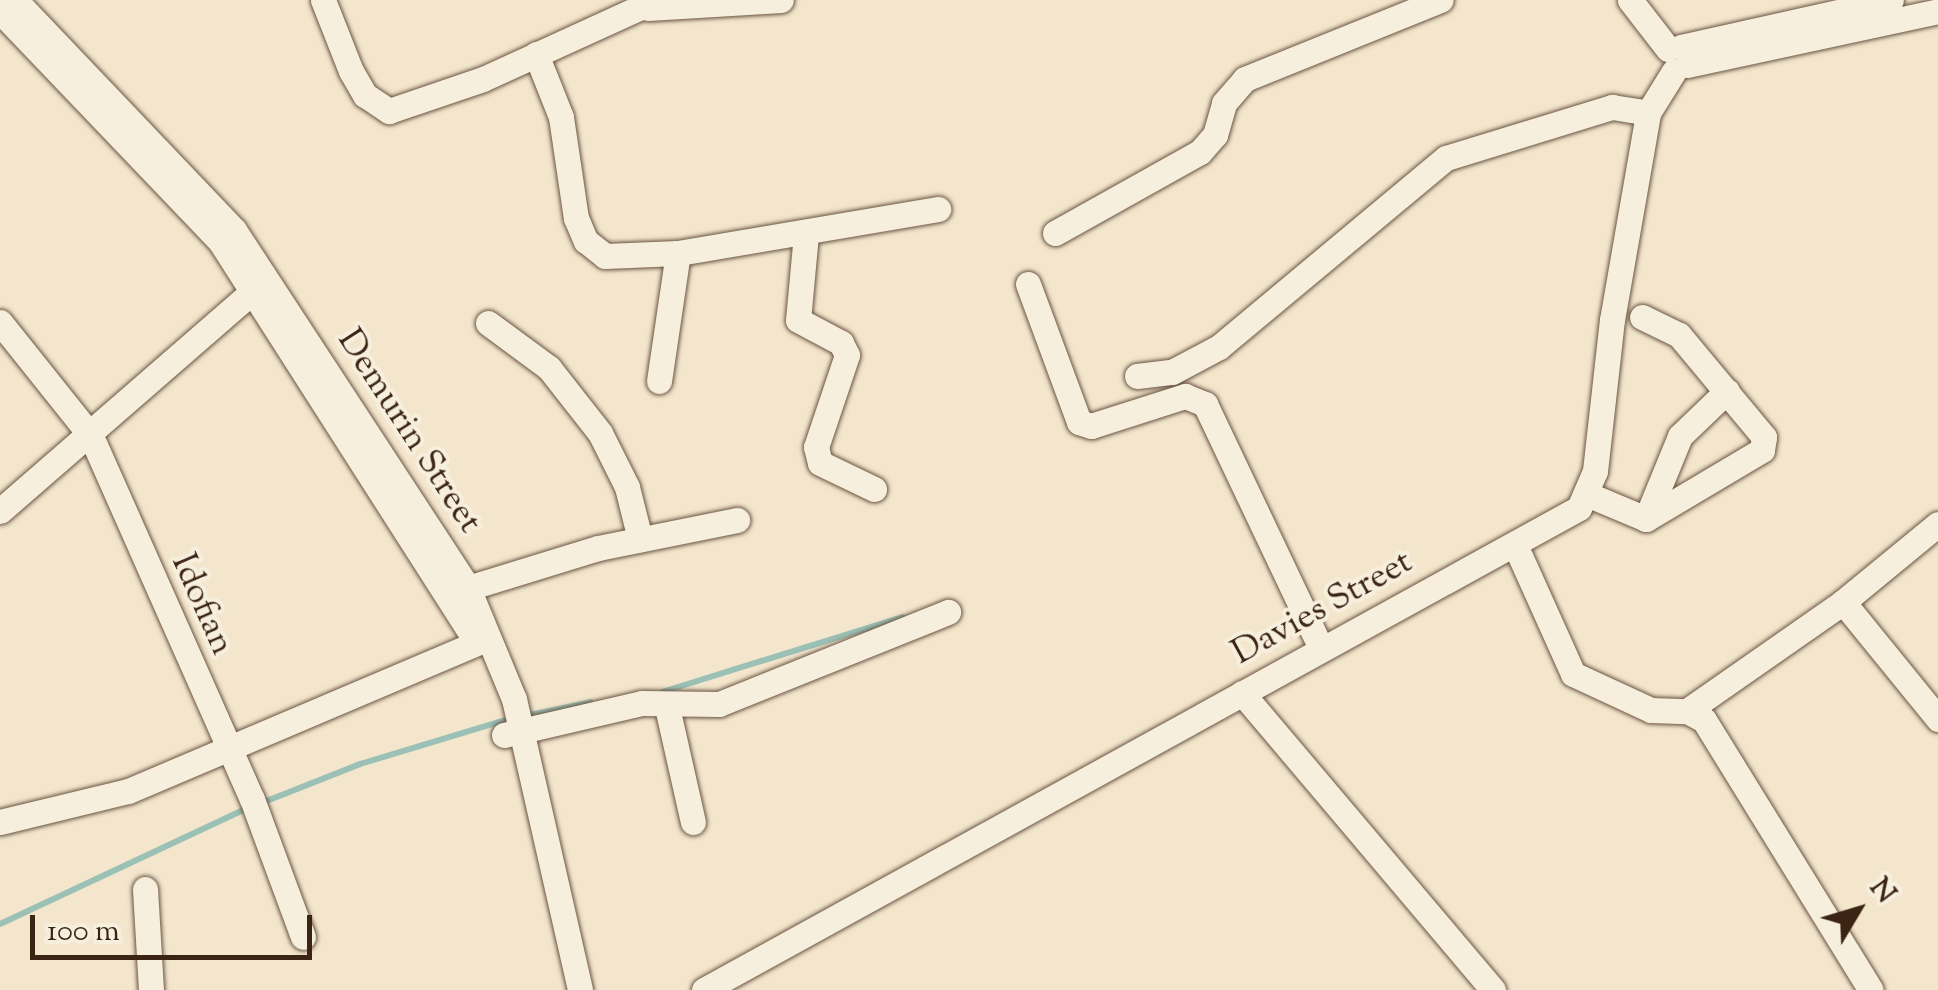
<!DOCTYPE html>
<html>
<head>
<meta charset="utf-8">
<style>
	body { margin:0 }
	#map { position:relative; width:1938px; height:990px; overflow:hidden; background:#f3e6cc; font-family:"Sorts Mill Goudy",serif }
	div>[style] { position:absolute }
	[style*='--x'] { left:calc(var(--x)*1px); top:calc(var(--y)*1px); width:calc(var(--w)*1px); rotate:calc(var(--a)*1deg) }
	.stream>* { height:6px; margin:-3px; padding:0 3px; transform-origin:3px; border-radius:3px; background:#9bc0b5 }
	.roads { filter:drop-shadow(0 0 2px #6a5442) drop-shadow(0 0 2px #6a5442) }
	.minor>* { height:25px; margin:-12.5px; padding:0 12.5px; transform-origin:12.5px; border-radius:12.5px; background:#f7efde }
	span { translate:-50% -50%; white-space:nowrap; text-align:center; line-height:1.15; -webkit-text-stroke:8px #f7efde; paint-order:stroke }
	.street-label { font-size:35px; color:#3c2414 }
	.north { position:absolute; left:1808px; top:860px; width:100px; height:100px; -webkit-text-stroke:8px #f7efde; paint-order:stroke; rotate:52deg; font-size:28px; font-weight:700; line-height:40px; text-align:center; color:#3c2414 }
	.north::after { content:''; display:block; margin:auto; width:35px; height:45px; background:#3c2414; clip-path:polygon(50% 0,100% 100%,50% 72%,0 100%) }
	.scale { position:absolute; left:30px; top:915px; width:282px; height:45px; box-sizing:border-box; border:5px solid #3c2414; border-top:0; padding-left:12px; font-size:30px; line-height:35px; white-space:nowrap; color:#3c2414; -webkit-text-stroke:8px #f7efde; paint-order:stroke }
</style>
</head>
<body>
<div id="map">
	<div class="stream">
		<div style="--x:662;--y:692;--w:252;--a:-17.3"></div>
		<div style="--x:525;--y:716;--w:67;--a:-12"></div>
		<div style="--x:259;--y:804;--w:109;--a:-21.6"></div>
		<div style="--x:360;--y:764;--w:159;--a:-16.8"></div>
		<div style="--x:0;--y:924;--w:274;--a:-25.1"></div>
	</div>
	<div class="roads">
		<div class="minor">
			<div style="--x:15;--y:0;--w:318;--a:46.4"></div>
			<div style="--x:234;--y:230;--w:428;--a:56.8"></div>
			<div style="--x:468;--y:588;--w:120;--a:67.5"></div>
			<div style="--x:514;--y:699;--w:298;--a:77.2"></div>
			<div style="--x:323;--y:0;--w:76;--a:68.5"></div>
			<div style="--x:351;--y:71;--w:28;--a:60"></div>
			<div style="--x:365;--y:95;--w:29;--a:34"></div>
			<div style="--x:389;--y:111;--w:99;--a:-18.8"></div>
			<div style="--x:483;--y:79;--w:190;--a:-24.5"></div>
			<div style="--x:1630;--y:0;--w:62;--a:52.2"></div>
			<div style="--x:648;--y:8;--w:133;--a:-3.4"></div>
			<div style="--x:0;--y:11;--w:318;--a:46.3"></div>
			<div style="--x:220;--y:241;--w:470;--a:57.4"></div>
			<div style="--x:1681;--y:47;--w:215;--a:-12.6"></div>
			<div style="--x:536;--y:54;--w:68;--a:68.4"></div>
			<div style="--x:561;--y:117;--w:102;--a:81.6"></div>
			<div style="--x:576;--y:218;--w:25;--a:67"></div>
			<div style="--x:586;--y:241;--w:24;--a:38"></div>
			<div style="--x:605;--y:256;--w:73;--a:-2.4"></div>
			<div style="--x:678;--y:253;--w:264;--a:-9.6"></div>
			<div style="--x:1687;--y:65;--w:257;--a:-12.1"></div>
			<div style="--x:1055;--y:233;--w:166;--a:-29.2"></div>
			<div style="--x:1200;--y:152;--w:23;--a:-49"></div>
			<div style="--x:1215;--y:135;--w:33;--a:-74"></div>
			<div style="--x:1224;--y:103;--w:32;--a:-49"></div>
			<div style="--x:1245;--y:79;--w:211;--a:-22"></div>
			<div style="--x:806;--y:234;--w:86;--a:95.3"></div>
			<div style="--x:798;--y:320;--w:49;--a:28.1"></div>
			<div style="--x:841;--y:343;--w:13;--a:63"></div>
			<div style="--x:847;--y:355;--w:97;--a:108.6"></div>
			<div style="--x:816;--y:447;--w:16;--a:76"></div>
			<div style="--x:820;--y:463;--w:60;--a:25.7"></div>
			<div style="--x:1028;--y:284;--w:147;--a:69.7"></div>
			<div style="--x:1079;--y:422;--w:13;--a:18"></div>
			<div style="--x:1091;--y:426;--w:99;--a:-17.7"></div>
			<div style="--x:1185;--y:396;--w:22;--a:22"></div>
			<div style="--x:1205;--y:404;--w:270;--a:64.6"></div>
			<div style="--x:0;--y:322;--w:146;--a:51.4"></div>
			<div style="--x:91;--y:436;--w:397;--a:66.1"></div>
			<div style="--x:252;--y:799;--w:147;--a:69.7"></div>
			<div style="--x:488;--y:323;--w:76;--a:36.4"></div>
			<div style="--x:549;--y:368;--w:83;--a:51.9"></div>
			<div style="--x:600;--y:433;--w:60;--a:63.4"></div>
			<div style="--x:627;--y:487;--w:54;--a:76"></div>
			<div style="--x:1137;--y:376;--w:35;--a:-7"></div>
			<div style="--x:1172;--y:372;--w:53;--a:-28"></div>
			<div style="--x:1219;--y:347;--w:295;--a:-39.8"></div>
			<div style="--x:1446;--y:158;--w:174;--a:-17.1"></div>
			<div style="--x:1612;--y:107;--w:36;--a:9"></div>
			<div style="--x:659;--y:381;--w:129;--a:-81.6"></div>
			<div style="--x:1589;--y:495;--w:62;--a:22.8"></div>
			<div style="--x:1646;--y:519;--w:135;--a:-30.7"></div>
			<div style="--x:1762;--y:450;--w:13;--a:-81"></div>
			<div style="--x:1764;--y:437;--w:133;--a:-129.8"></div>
			<div style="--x:1679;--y:335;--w:41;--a:-154.1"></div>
			<div style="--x:0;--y:511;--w:338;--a:-41"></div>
			<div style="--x:1646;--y:519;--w:90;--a:-67.7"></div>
			<div style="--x:1680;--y:436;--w:65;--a:-43.8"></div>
			<div style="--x:1516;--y:547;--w:139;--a:65.8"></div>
			<div style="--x:1573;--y:674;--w:86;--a:24.8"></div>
			<div style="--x:1651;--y:710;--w:36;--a:2"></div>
			<div style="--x:1687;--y:711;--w:19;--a:28"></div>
			<div style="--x:1704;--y:720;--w:317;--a:58.3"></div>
			<div style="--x:468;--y:588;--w:136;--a:-17.1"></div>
			<div style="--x:598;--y:548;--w:142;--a:-11.4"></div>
			<div style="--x:1843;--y:602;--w:151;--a:50.9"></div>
			<div style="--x:1242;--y:693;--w:389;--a:49.8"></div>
			<div style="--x:667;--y:707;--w:118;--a:77.3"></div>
			<div style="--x:1687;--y:711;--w:190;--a:-34.9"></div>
			<div style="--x:1843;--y:602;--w:123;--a:-39.4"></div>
			<div style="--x:504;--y:735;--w:142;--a:-13.1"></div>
			<div style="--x:642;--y:703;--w:77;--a:0.7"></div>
			<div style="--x:719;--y:704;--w:247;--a:-21.9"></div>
			<div style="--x:0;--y:822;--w:132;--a:-13.6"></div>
			<div style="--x:128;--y:791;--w:378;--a:-23"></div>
			<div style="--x:145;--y:889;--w:101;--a:86.6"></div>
			<div style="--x:704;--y:990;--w:999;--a:-28.85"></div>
			<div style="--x:1579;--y:508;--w:40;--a:-66.6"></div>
			<div style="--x:1595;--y:471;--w:152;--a:-83.6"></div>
			<div style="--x:1612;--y:320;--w:210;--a:-80.1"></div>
			<div style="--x:1648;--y:113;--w:49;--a:-58.2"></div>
		</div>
	</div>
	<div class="street-label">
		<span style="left:408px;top:432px;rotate:57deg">Demurin Street</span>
		<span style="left:201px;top:605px;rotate:66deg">Idofian</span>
		<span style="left:1323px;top:609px;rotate:-29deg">Davies Street</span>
	</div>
	<div class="north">N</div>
	<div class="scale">100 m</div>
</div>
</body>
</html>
